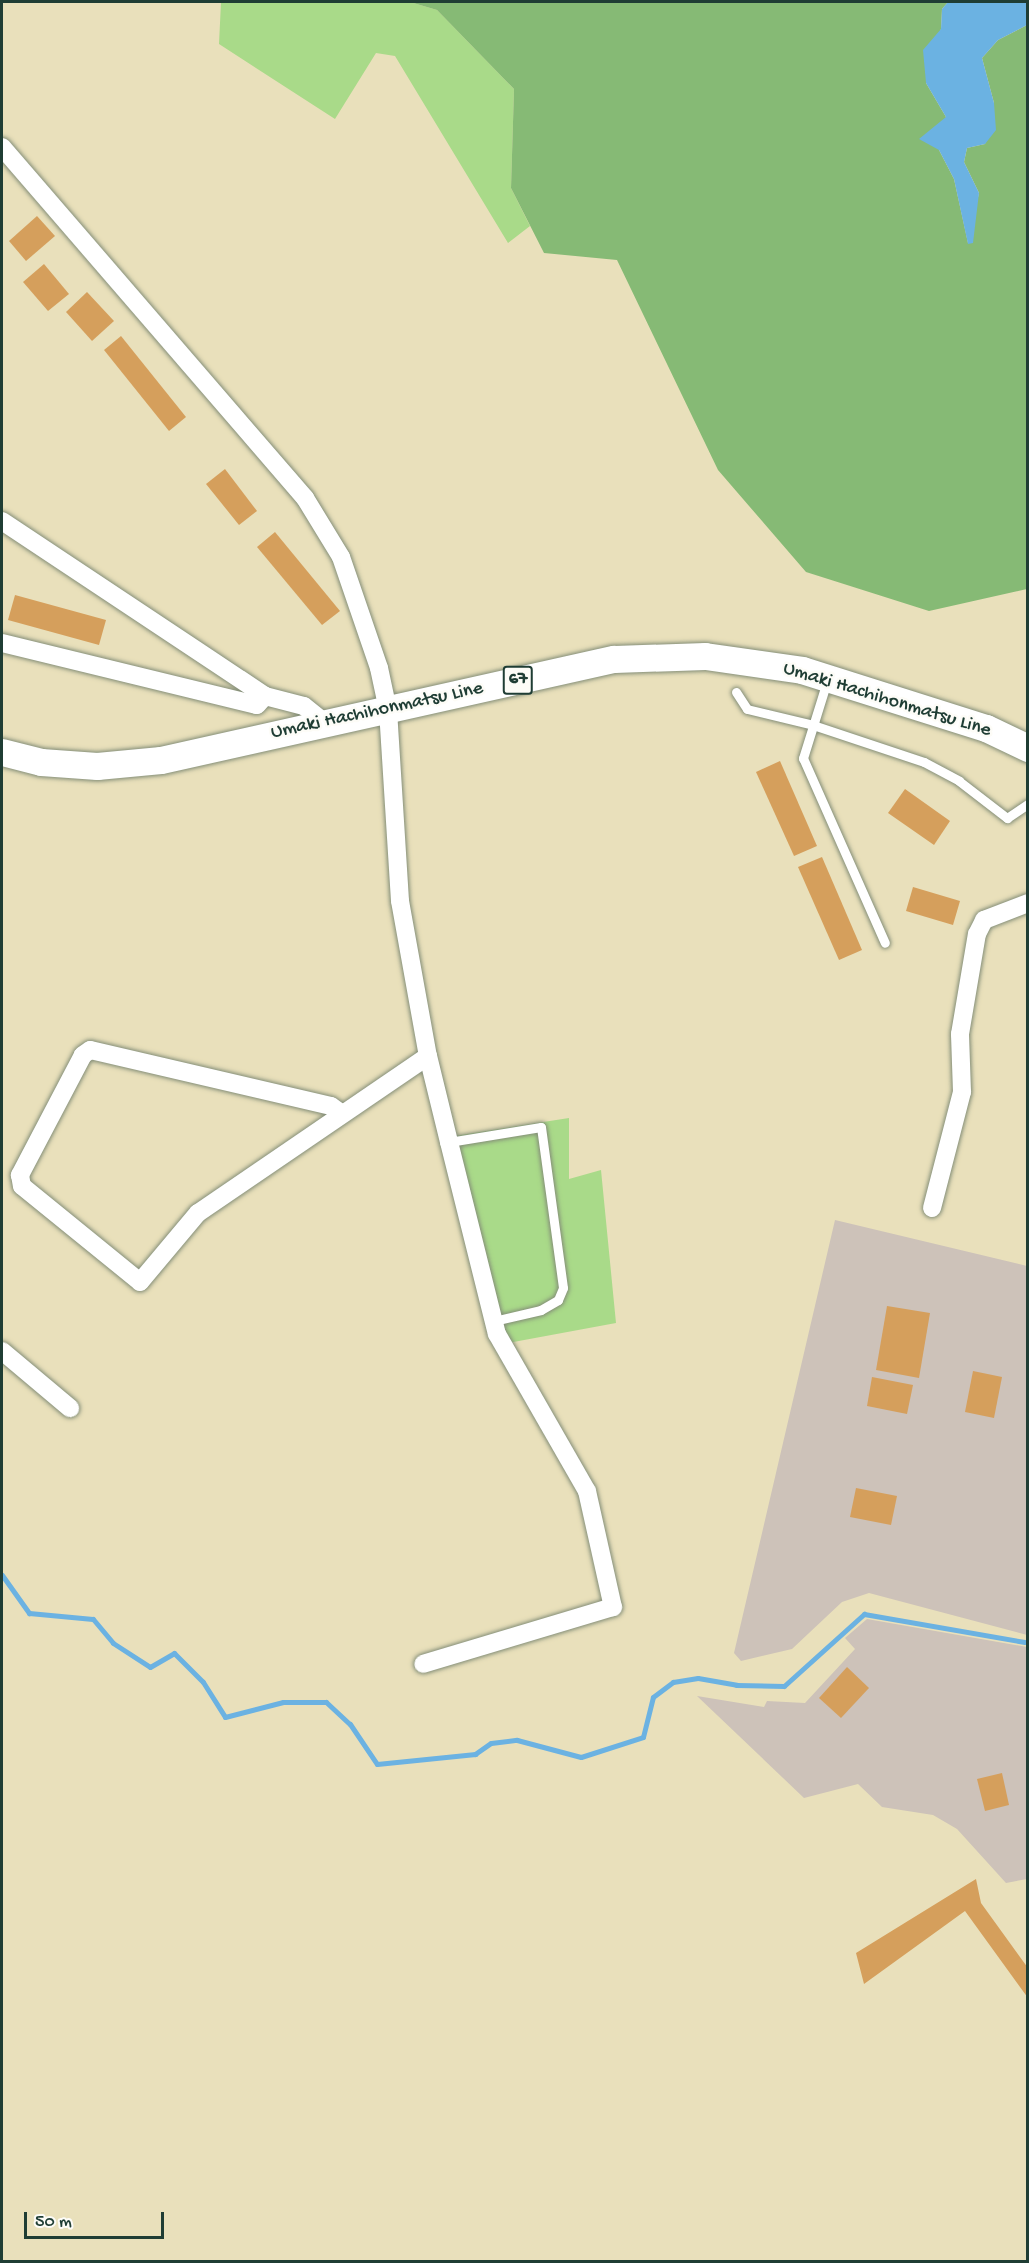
<!DOCTYPE html>
<html>
<head>
<meta charset="utf-8">
<style>
	body { margin:0 }
	#map { position:relative; width:1029px; height:2263px; overflow:hidden; background:#e9e0bb; font-family:"Gochi Hand",sans-serif }
	div>[style] { position:absolute }
	[style*='--x'] { left:calc(var(--x)*1px); top:calc(var(--y)*1px); width:calc(var(--w)*1px); rotate:calc(var(--a)*1deg) }
	.industrial>* { inset:0; background:#cdc2b9 }
	.green>* { inset:0; background:#a9da89 }
	.forest>* { inset:0; background:#86ba75 }
	.water>* { inset:0; background:#6bb2e2 }
	.stream>* { height:5px; margin:-2.5px; padding:0 2.5px; transform-origin:2.5px; border-radius:2.5px; background:#6bb2e2 }
	.building>* { inset:0; background:#d59f5c }
	.roads { filter:drop-shadow(0 0 2px #848e78) drop-shadow(0 0 2px #848e78) }
	.lane>* { height:9px; margin:-4.5px; padding:0 4.5px; transform-origin:4.5px; border-radius:4.5px; background:#fff }
	.street>* { height:18px; margin:-9px; padding:0 9px; transform-origin:9px; border-radius:9px; background:#fff }
	.primary>* { height:27px; margin:-13.5px; padding:0 13.5px; transform-origin:13.5px; border-radius:13.5px; background:#fff }
	span { translate:-50% -50%; white-space:nowrap; text-align:center; line-height:1.15; -webkit-text-stroke:5px #fdfcf7; paint-order:stroke }
	.shield-label span { padding:2px 4px; background:#fdfcf7; border:2px solid; border-radius:4px; -webkit-text-stroke-width:0 }
	.shield-label { font-size:18px; color:#1f3d34; font-weight:700 }
	.street-label { font-size:20px; color:#1f3d34 }
	.frame { position:absolute; inset:0; border:3px solid #1f3d34; pointer-events:none }
	.scale { position:absolute; left:24px; top:2212px; width:140px; height:27px; box-sizing:border-box; border:3px solid #1f3d34; border-top:0; padding-left:8px; font-size:18px; line-height:21px; white-space:nowrap; color:#1f3d34; -webkit-text-stroke:4px #fdfcf7; paint-order:stroke }
</style>
</head>
<body>
<div id="map">
	<div class="industrial">
		<div style="clip-path:polygon(835px 1220px,1027px 1266px,1027px 1635px,869px 1593px,842px 1602px,792px 1649px,741px 1661px,734px 1653px)"></div>
		<div style="clip-path:polygon(867px 1619px,1027px 1647px,1027px 1879px,1006px 1883px,957px 1829px,933px 1815px,882px 1807px,858px 1784px,804px 1798px,697px 1696px,764px 1707px,767px 1701px,805px 1703px,855px 1649px,845px 1638px)"></div>
	</div>
	<div class="green">
		<div style="clip-path:polygon(221px 2px,410px 2px,437px 10px,514px 89px,511px 188px,530px 226px,508px 243px,395px 56px,376px 53px,335px 119px,219px 44px)"></div>
		<div style="clip-path:polygon(569px 1118px,569px 1179px,601px 1170px,616px 1323px,508px 1343px,454px 1136px)"></div>
	</div>
	<div class="forest">
		<div style="clip-path:polygon(410px 2px,948px 2px,942px 9px,941px 29px,926px 83px,946px 117px,939px 150px,954px 179px,968px 243px,979px 193px,964px 162px,967px 148px,985px 144px,994px 103px,982px 58px,998px 40px,1027px 25px,1027px 589px,929px 611px,806px 572px,718px 470px,617px 260px,544px 253px,511px 188px,514px 89px,437px 10px)"></div>
	</div>
	<div class="water">
		<div style="clip-path:polygon(948px 2px,1027px 2px,1027px 25px,998px 40px,982px 58px,994px 103px,996px 130px,985px 144px,967px 148px,964px 162px,979px 193px,973px 243px,968px 244px,954px 179px,939px 150px,919px 139px,946px 117px,926px 83px,923px 50px,941px 29px,942px 9px)"></div>
	</div>
	<div class="stream">
		<div style="--x:2;--y:1575;--w:47;--a:54.6"></div>
		<div style="--x:29;--y:1613;--w:64;--a:5.4"></div>
		<div style="--x:93;--y:1619;--w:31;--a:50"></div>
		<div style="--x:113;--y:1643;--w:44;--a:33"></div>
		<div style="--x:150;--y:1667;--w:28;--a:-30"></div>
		<div style="--x:174;--y:1653;--w:41;--a:45"></div>
		<div style="--x:203;--y:1682;--w:41;--a:57.8"></div>
		<div style="--x:225;--y:1717;--w:60;--a:-14.5"></div>
		<div style="--x:283;--y:1702;--w:43;--a:0"></div>
		<div style="--x:326;--y:1702;--w:33;--a:43"></div>
		<div style="--x:350;--y:1724;--w:48;--a:56"></div>
		<div style="--x:377;--y:1764;--w:99;--a:-5.8"></div>
		<div style="--x:475;--y:1754;--w:19;--a:-35"></div>
		<div style="--x:491;--y:1743;--w:26;--a:-7"></div>
		<div style="--x:517;--y:1740;--w:66;--a:14.9"></div>
		<div style="--x:581;--y:1757;--w:65;--a:-17.9"></div>
		<div style="--x:643;--y:1737;--w:41;--a:-76"></div>
		<div style="--x:653;--y:1697;--w:25;--a:-37"></div>
		<div style="--x:673;--y:1682;--w:25;--a:-9"></div>
		<div style="--x:698;--y:1678;--w:39;--a:10"></div>
		<div style="--x:736;--y:1685;--w:48;--a:1.2"></div>
		<div style="--x:784;--y:1686;--w:108;--a:-42"></div>
		<div style="--x:864;--y:1614;--w:163;--a:9.9"></div>
	</div>
	<div class="building">
		<div style="clip-path:polygon(37px 216px,55px 236px,26px 261px,9px 241px)"></div>
		<div style="clip-path:polygon(44px 264px,69px 294px,48px 311px,23px 282px)"></div>
		<div style="clip-path:polygon(87px 292px,114px 321px,92px 341px,66px 312px)"></div>
		<div style="clip-path:polygon(121px 336px,186px 417px,169px 431px,104px 350px)"></div>
		<div style="clip-path:polygon(225px 469px,257px 511px,239px 525px,206px 484px)"></div>
		<div style="clip-path:polygon(275px 532px,340px 611px,322px 625px,257px 547px)"></div>
		<div style="clip-path:polygon(15px 595px,106px 620px,99px 645px,8px 620px)"></div>
		<div style="clip-path:polygon(780px 761px,817px 846px,794px 856px,756px 772px)"></div>
		<div style="clip-path:polygon(905px 789px,950px 821px,934px 845px,888px 813px)"></div>
		<div style="clip-path:polygon(822px 857px,862px 950px,839px 960px,798px 867px)"></div>
		<div style="clip-path:polygon(913px 887px,960px 901px,953px 925px,906px 911px)"></div>
		<div style="clip-path:polygon(887px 1306px,930px 1313px,919px 1378px,876px 1370px)"></div>
		<div style="clip-path:polygon(973px 1371px,1002px 1377px,994px 1418px,965px 1412px)"></div>
		<div style="clip-path:polygon(872px 1377px,913px 1385px,907px 1414px,867px 1406px)"></div>
		<div style="clip-path:polygon(856px 1488px,897px 1496px,891px 1525px,850px 1517px)"></div>
		<div style="clip-path:polygon(847px 1667px,869px 1688px,841px 1718px,819px 1698px)"></div>
		<div style="clip-path:polygon(1002px 1773px,1009px 1805px,985px 1811px,977px 1779px)"></div>
		<div style="clip-path:polygon(976px 1879px,981px 1903px,1028px 1968px,1028px 1998px,965px 1911px,864px 1984px,856px 1953px)"></div>
	</div>
	<div class="roads">
		<div class="lane">
			<div style="--x:827;--y:681;--w:81;--a:107.3"></div>
			<div style="--x:803;--y:758;--w:202;--a:66.1"></div>
			<div style="--x:736;--y:692;--w:20;--a:57"></div>
			<div style="--x:747;--y:709;--w:68;--a:13.6"></div>
			<div style="--x:813;--y:725;--w:117;--a:18.4"></div>
			<div style="--x:924;--y:762;--w:40;--a:28"></div>
			<div style="--x:959;--y:781;--w:61;--a:37.6"></div>
			<div style="--x:1007;--y:818;--w:25;--a:-34"></div>
			<div style="--x:449;--y:1142;--w:93;--a:-9.3"></div>
			<div style="--x:541;--y:1127;--w:162;--a:82.2"></div>
			<div style="--x:563;--y:1288;--w:13;--a:113"></div>
			<div style="--x:558;--y:1300;--w:20;--a:150"></div>
			<div style="--x:541;--y:1310;--w:48;--a:166.8"></div>
		</div>
		<div class="street">
			<div style="--x:2;--y:147;--w:464;--a:49.2"></div>
			<div style="--x:305;--y:498;--w:69;--a:58.6"></div>
			<div style="--x:341;--y:557;--w:117;--a:71.1"></div>
			<div style="--x:379;--y:668;--w:43;--a:77.9"></div>
			<div style="--x:388;--y:710;--w:191;--a:86.4"></div>
			<div style="--x:400;--y:901;--w:158;--a:79.8"></div>
			<div style="--x:428;--y:1056;--w:89;--a:76.3"></div>
			<div style="--x:449;--y:1142;--w:198;--a:76"></div>
			<div style="--x:497;--y:1334;--w:181;--a:60.2"></div>
			<div style="--x:587;--y:1491;--w:119;--a:77.4"></div>
			<div style="--x:613;--y:1607;--w:198;--a:163.3"></div>
			<div style="--x:2;--y:521;--w:316;--a:33.6"></div>
			<div style="--x:265;--y:696;--w:40;--a:14.4"></div>
			<div style="--x:304;--y:706;--w:26;--a:39"></div>
			<div style="--x:2;--y:643;--w:262;--a:13.7"></div>
			<div style="--x:257;--y:705;--w:12;--a:-48"></div>
			<div style="--x:341;--y:1113;--w:12;--a:-145"></div>
			<div style="--x:331;--y:1106;--w:247;--a:-166.9"></div>
			<div style="--x:90;--y:1050;--w:9;--a:144"></div>
			<div style="--x:83;--y:1055;--w:136;--a:117.7"></div>
			<div style="--x:20;--y:1175;--w:11;--a:80"></div>
			<div style="--x:22;--y:1186;--w:152;--a:39.1"></div>
			<div style="--x:140;--y:1282;--w:90;--a:-50"></div>
			<div style="--x:198;--y:1213;--w:278;--a:-34.3"></div>
			<div style="--x:932;--y:1208;--w:120;--a:-75.5"></div>
			<div style="--x:962;--y:1092;--w:58;--a:-92"></div>
			<div style="--x:960;--y:1034;--w:101;--a:-80.4"></div>
			<div style="--x:977;--y:934;--w:16;--a:-63"></div>
			<div style="--x:984;--y:920;--w:47;--a:-21.1"></div>
			<div style="--x:2;--y:1351;--w:89;--a:40"></div>
		</div>
		<div class="primary">
			<div style="--x:2;--y:752;--w:40;--a:14.4"></div>
			<div style="--x:41;--y:762;--w:56;--a:4.1"></div>
			<div style="--x:97;--y:766;--w:64;--a:-5.4"></div>
			<div style="--x:161;--y:760;--w:464;--a:-12.6"></div>
			<div style="--x:614;--y:659;--w:91;--a:-1.9"></div>
			<div style="--x:705;--y:656;--w:98;--a:8.2"></div>
			<div style="--x:802;--y:670;--w:193;--a:17.5"></div>
			<div style="--x:986;--y:728;--w:47;--a:25.5"></div>
		</div>
	</div>
	<div class="shield-label">
		<span style="left:518px;top:680px">67</span>
	</div>
	<div class="street-label">
		<span style="left:887px;top:700px;rotate:17deg">Umaki Hachihonmatsu Line</span>
		<span style="left:377px;top:711px;rotate:-12deg">Umaki Hachihonmatsu Line</span>
	</div>
	<div class="frame"></div>
	<div class="scale">50 m</div>
</div>
</body>
</html>
